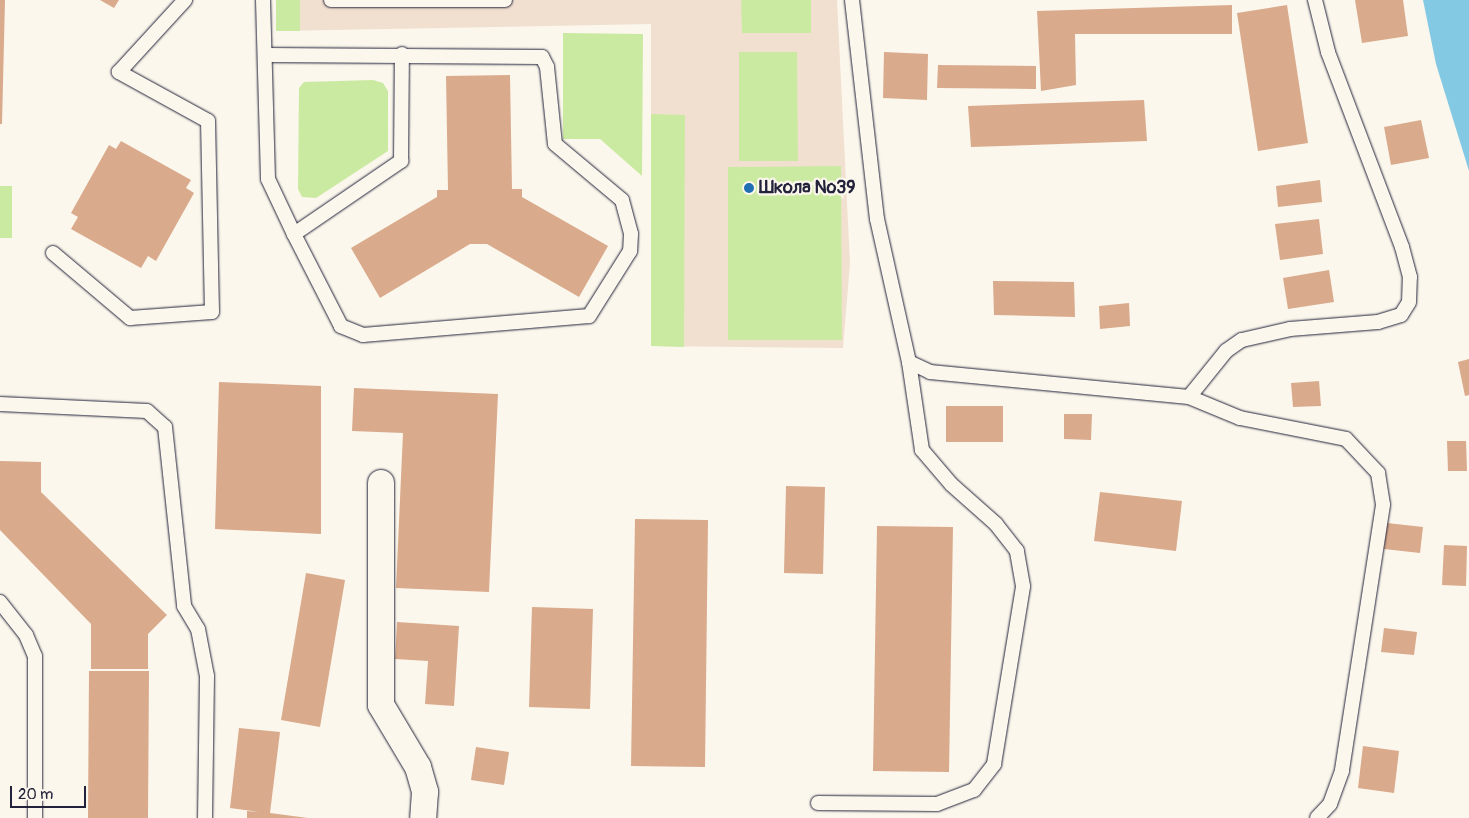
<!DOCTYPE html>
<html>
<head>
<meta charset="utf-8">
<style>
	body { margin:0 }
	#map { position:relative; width:1469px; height:818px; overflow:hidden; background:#fbf7ec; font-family:Pangolin,sans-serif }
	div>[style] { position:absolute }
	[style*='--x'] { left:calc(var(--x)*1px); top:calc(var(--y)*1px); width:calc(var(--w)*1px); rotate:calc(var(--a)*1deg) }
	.built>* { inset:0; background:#f1e0cf }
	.green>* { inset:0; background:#cbeaa1 }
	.water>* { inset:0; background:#83c9e4 }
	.building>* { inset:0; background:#daaa8c }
	.roads { filter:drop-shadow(0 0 1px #22223b) drop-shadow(0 0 1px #22223b) }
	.lane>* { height:14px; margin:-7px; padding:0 7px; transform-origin:7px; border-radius:7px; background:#fbf7ec }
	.street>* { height:26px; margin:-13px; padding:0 13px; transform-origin:13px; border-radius:13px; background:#fbf7ec }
	.dots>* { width:14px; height:14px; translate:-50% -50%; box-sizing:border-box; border:2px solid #fbf7ec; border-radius:50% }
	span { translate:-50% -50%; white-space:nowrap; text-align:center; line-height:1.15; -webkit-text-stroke:4.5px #fbf7ec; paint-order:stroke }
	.poi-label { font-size:18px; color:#22223b; font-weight:700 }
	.left { translate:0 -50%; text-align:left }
	.scale { position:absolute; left:10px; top:786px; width:76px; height:22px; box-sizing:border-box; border:2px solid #22223b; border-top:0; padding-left:6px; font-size:15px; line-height:18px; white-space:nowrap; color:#22223b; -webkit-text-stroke:4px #fbf7ec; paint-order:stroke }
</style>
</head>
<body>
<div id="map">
	<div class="built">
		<div style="clip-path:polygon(276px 0,837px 0,850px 263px,843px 348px,651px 346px,651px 24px,276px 31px)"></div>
	</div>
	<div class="green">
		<div style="clip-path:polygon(276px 0,300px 0,300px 31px,276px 31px)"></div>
		<div style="clip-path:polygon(741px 0,811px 0,811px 33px,742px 33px)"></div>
		<div style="clip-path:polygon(563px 33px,643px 34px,642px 176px,600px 139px,563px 139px)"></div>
		<div style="clip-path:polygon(739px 52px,797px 52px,798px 161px,739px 161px)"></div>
		<div style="clip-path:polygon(373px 80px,383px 83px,388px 91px,388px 151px,316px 198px,302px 197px,298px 189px,299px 88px,304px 82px)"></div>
		<div style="clip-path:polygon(651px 114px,685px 115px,684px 347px,651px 346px)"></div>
		<div style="clip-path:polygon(841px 166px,842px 340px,728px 340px,728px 167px)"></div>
		<div style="clip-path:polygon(0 186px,12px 186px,12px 238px,0 238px)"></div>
	</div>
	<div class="water">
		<div style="clip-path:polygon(1423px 0,1469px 0,1469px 171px,1436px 64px)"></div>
	</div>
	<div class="building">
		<div style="clip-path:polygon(0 0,5px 0,2px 124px,0 124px)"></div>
		<div style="clip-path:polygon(100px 0,119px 0,114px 8px)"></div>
		<div style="clip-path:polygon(1355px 0,1403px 0,1408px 36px,1362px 43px)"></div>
		<div style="clip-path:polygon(1232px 5px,1232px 34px,1075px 34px,1076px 85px,1041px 91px,1037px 11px)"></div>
		<div style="clip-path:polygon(1287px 5px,1308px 143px,1258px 151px,1237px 13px)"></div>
		<div style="clip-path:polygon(884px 52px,928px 54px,927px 100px,883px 98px)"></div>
		<div style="clip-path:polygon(938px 65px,1036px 66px,1036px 89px,937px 88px)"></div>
		<div style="clip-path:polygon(510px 75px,512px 189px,522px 189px,522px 197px,608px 246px,579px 297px,487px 244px,470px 244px,380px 298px,351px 248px,437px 197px,437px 190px,448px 190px,446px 76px)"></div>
		<div style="clip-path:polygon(1144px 100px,1147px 141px,971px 147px,968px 106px)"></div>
		<div style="clip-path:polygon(1421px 120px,1429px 158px,1391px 165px,1384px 127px)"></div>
		<div style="clip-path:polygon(121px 141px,191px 180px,186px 188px,194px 193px,156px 261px,148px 256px,141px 268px,71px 229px,78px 217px,71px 213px,109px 145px,116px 149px)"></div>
		<div style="clip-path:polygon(1320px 180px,1322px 202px,1278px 207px,1276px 186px)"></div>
		<div style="clip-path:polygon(1319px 219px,1323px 254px,1280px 260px,1275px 224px)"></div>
		<div style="clip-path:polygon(1329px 270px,1334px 302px,1288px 309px,1283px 278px)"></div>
		<div style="clip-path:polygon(993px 281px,1074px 282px,1075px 317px,994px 315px)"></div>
		<div style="clip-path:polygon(1129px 303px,1130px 326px,1100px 329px,1099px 306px)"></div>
		<div style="clip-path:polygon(1469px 359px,1469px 395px,1465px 396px,1458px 362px)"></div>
		<div style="clip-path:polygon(1319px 381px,1321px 406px,1293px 407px,1291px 383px)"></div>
		<div style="clip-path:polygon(219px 382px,321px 386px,321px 534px,215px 529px)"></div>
		<div style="clip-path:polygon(354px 388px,498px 394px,489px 592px,396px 588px,403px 433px,352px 431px)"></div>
		<div style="clip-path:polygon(946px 406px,1003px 406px,1003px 442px,946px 442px)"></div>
		<div style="clip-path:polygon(1064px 414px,1092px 414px,1091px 440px,1064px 439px)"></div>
		<div style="clip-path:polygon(1447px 441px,1466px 441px,1467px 471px,1448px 471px)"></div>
		<div style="clip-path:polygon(0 461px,41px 462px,41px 492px,167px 615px,148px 634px,148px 669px,91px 669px,91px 624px,0 530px)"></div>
		<div style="clip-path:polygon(786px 486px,825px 487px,823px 574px,784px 573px)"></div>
		<div style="clip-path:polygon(1100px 492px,1182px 501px,1176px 551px,1094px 541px)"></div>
		<div style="clip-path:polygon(635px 519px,708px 520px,705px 767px,631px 766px)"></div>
		<div style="clip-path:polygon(1387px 523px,1423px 527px,1420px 553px,1384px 549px)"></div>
		<div style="clip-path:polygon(877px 526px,953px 527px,949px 772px,873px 771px)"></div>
		<div style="clip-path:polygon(1444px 545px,1467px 546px,1466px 586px,1442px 585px)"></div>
		<div style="clip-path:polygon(306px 573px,345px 580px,320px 727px,281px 720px)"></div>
		<div style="clip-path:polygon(532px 607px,593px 609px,590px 709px,529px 707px)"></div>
		<div style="clip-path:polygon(397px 622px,459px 626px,454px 706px,425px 704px,428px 661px,395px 659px)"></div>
		<div style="clip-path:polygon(1384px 628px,1417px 632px,1414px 655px,1381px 652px)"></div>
		<div style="clip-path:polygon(89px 671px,149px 671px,148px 818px,88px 818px)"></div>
		<div style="clip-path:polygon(239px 728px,280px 732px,270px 813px,308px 818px,247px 818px,247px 811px,259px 812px,230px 808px)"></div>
		<div style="clip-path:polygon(1363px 746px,1399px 751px,1394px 793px,1358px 788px)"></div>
		<div style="clip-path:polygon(476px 747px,509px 752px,504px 785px,471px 780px)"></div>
	</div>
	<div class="roads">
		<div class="lane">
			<div style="--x:263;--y:0;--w:179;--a:88.4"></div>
			<div style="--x:268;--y:179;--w:61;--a:64.7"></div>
			<div style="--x:294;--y:234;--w:130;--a:-34.3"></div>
			<div style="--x:401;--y:161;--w:107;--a:-89.5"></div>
			<div style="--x:331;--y:0;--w:174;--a:0"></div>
			<div style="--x:852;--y:0;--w:220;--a:83.5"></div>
			<div style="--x:877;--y:219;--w:147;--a:77.4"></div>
			<div style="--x:909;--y:362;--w:23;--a:25"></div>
			<div style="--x:930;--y:372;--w:260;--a:5.5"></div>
			<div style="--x:1189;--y:397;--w:55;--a:22.4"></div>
			<div style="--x:1240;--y:418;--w:108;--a:11.2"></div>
			<div style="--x:1346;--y:439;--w:47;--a:46.7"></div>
			<div style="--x:1378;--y:473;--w:32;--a:81"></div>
			<div style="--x:1383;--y:505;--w:269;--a:98.8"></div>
			<div style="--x:1342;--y:771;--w:35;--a:110"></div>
			<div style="--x:1330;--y:804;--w:19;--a:133"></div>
			<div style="--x:267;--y:55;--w:275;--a:0.4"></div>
			<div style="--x:542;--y:57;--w:11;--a:63"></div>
			<div style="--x:547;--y:67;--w:77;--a:84.1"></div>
			<div style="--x:555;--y:144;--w:87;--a:39.9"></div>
			<div style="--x:622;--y:200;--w:35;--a:75"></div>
			<div style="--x:631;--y:234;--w:17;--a:93"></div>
			<div style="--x:630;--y:251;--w:77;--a:122.2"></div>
			<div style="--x:589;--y:316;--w:227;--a:175.2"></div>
			<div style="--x:363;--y:335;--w:24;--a:-158"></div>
			<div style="--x:341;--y:326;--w:103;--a:-117.1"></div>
			<div style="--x:53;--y:253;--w:101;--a:40.2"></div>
			<div style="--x:130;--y:318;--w:82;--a:-4.2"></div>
			<div style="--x:212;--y:312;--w:191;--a:-91.2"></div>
			<div style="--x:208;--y:121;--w:102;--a:-151.2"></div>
			<div style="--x:119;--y:72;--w:98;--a:-47.5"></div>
			<div style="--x:1189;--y:397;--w:59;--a:-51.2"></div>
			<div style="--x:1226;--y:351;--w:19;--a:-35"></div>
			<div style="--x:1242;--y:340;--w:49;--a:-12.9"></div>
			<div style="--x:1290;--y:329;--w:88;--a:-4.5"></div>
			<div style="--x:1378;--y:322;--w:24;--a:-17"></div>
			<div style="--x:1401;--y:315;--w:15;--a:-58"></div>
			<div style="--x:1409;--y:302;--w:25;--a:-88"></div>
			<div style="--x:1410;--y:277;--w:31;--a:-105"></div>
			<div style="--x:1402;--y:247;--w:209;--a:-110.8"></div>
			<div style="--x:1328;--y:52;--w:54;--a:-104"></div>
			<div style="--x:0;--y:404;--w:147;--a:2.7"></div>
			<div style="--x:147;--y:411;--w:24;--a:42"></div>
			<div style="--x:165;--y:427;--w:180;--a:83.9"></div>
			<div style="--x:184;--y:606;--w:27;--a:59"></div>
			<div style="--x:198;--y:629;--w:48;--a:79.2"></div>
			<div style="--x:207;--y:676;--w:142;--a:90.8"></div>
			<div style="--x:0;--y:602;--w:42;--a:51.8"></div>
			<div style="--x:26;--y:635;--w:23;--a:67"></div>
			<div style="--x:35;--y:656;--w:162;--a:90"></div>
			<div style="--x:818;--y:803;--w:119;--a:0.5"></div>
			<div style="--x:937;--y:804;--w:40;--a:-21"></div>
			<div style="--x:974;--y:790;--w:33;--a:-52"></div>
			<div style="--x:994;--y:764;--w:180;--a:-80.7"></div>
			<div style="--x:1023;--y:586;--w:36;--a:-100"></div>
			<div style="--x:1017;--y:551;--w:34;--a:-128"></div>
			<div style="--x:996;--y:524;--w:60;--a:-138.4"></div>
			<div style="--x:951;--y:484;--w:45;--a:-130.5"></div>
			<div style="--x:922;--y:450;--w:89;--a:-98.4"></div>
		</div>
		<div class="street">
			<div style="--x:381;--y:483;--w:222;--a:90"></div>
			<div style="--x:381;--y:705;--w:72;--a:59.2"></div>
			<div style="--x:418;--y:767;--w:26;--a:74"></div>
			<div style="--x:425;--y:792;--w:26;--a:94"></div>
		</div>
	</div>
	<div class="dots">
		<div style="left:749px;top:188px;background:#1f6fb2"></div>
	</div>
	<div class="poi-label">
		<span class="left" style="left:759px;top:188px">Школа №39</span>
	</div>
	<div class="scale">20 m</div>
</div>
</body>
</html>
